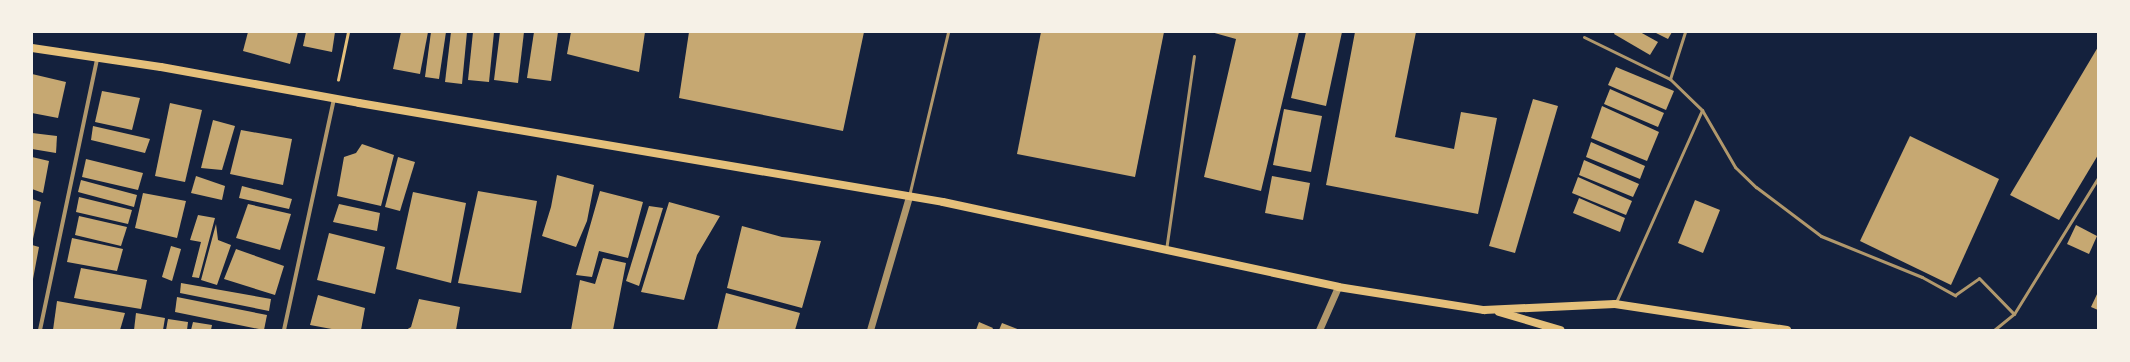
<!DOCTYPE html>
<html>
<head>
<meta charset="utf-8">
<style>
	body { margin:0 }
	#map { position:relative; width:2130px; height:362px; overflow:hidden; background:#14213d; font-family:"Titillium Web",sans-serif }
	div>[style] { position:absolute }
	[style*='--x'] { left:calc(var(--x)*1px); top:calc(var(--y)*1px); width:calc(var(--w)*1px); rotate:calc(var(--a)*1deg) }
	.building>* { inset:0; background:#c6a872 }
	.path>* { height:2.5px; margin:-1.25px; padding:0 1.25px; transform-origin:1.25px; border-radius:1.25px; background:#e5c07b }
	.service>* { height:3px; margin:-1.5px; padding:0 1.5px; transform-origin:1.5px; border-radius:1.5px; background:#b1986c }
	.minor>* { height:4px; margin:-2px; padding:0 2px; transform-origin:2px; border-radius:2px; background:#b1986c }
	.tertiary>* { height:7px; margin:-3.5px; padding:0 3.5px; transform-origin:3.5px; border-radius:3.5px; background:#b1986c }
	.secondary>* { height:8px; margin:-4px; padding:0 4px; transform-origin:4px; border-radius:4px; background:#e5c07b }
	span { translate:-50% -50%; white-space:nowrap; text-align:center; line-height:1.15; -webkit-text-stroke:4px #f6f1e7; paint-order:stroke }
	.frame { position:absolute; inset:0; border:33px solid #f6f1e7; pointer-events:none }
</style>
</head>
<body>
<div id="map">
	<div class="building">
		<div style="clip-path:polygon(248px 32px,298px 32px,290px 64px,243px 51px)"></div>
		<div style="clip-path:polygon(306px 32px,335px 32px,332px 52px,303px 46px)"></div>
		<div style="clip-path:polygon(401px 32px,428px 32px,420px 74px,393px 69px)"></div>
		<div style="clip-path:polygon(431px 32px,446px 32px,439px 79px,425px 77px)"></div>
		<div style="clip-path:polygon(451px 32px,467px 32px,462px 84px,445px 82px)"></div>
		<div style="clip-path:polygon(473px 32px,494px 32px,489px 82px,468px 80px)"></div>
		<div style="clip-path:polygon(500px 32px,524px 32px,518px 83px,494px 80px)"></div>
		<div style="clip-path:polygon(534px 32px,558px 32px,551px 81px,527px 78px)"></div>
		<div style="clip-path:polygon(571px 32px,645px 32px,639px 72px,567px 54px)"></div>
		<div style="clip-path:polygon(689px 32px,864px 32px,843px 131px,679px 98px)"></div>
		<div style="clip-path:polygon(1041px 32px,1164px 32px,1135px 177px,1017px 154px)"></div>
		<div style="clip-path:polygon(1299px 32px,1261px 191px,1204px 177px,1236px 39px,1211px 32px)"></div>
		<div style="clip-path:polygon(1306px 32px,1342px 32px,1326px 106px,1291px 98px)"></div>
		<div style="clip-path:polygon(1355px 32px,1416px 32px,1395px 137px,1454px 149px,1461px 112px,1497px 118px,1478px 214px,1326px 185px)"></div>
		<div style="clip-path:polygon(1615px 32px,1640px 32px,1658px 42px,1650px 55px,1614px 34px)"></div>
		<div style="clip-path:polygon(1654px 32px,1672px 32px,1668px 39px)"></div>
		<div style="clip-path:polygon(2098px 47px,2098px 155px,2059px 220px,2010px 195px)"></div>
		<div style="clip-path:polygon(1616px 67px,1674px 91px,1666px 110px,1608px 85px)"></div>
		<div style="clip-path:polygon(32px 74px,66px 82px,58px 118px,32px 113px)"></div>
		<div style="clip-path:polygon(1610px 89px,1664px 113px,1658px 127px,1604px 104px)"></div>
		<div style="clip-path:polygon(102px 91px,140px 98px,132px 130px,95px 122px)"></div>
		<div style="clip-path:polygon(1533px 99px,1558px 106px,1515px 253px,1489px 246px)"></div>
		<div style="clip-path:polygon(170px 103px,202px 110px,185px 182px,155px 176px)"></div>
		<div style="clip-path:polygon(1602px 106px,1659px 132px,1647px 161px,1591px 138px)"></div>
		<div style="clip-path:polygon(1284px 109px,1322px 116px,1311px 172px,1273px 165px)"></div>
		<div style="clip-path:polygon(213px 120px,235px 126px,222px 170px,201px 168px)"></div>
		<div style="clip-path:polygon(93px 126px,150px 139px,145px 153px,91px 140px)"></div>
		<div style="clip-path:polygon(241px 130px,292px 139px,283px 185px,230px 174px)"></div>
		<div style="clip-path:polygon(32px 133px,57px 136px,56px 153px,32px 149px)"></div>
		<div style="clip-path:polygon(1910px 136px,1999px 179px,1951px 285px,1860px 241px)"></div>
		<div style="clip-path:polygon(1591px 142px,1645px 166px,1640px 179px,1586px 157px)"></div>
		<div style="clip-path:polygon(362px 144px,394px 155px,381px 206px,337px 196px,344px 157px,356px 153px)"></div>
		<div style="clip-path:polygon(32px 157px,49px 161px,43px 193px,32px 189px)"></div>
		<div style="clip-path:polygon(398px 157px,415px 162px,400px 211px,385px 207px)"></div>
		<div style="clip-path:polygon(86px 159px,143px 173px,138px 190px,82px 177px)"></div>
		<div style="clip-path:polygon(1584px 160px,1639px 184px,1633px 197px,1579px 175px)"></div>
		<div style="clip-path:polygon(557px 175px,594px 185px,587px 221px,576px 247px,542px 236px,551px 207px)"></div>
		<div style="clip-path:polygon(196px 176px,225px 186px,222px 200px,191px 193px)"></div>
		<div style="clip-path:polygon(1272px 176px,1310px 183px,1303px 220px,1265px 213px)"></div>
		<div style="clip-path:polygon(1578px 177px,1632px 201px,1626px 215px,1572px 193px)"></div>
		<div style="clip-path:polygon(81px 180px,137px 195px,134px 207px,78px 192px)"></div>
		<div style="clip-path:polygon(242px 186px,292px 199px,289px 209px,239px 198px)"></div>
		<div style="clip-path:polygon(478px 191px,537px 201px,521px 293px,458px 283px)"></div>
		<div style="clip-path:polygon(600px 191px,643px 202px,628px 258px,599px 251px,592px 277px,576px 275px)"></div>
		<div style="clip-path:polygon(413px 192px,466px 203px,451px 283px,396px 269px)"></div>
		<div style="clip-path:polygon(143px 193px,186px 201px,177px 238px,135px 228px)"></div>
		<div style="clip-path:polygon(79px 197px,132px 210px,128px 224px,76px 212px)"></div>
		<div style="clip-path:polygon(1579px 198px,1625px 218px,1620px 232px,1573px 213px)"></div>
		<div style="clip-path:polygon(32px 199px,41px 202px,33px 239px,32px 239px)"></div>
		<div style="clip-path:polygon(1695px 200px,1720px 210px,1703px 253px,1678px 243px)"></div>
		<div style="clip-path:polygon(669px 202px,720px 216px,697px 255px,684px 300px,641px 292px)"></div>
		<div style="clip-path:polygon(248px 204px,291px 214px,280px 250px,236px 238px)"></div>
		<div style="clip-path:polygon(339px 204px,380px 213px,377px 231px,333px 222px)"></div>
		<div style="clip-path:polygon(649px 206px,663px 208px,639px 286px,626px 281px)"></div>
		<div style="clip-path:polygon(198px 215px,215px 218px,199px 278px,192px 277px,201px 242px,190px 240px)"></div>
		<div style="clip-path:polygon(79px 216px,127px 227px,121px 246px,75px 235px)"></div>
		<div style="clip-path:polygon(216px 224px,218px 240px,231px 245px,217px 285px,201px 280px)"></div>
		<div style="clip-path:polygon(2076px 225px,2097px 236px,2089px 254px,2067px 244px)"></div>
		<div style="clip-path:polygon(742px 226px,782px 237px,821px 241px,802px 308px,727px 288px)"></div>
		<div style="clip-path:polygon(329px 233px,385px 247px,375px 294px,317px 280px)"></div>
		<div style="clip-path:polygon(72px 238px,123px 249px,117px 271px,67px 262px)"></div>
		<div style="clip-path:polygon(32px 245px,39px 247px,33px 279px,32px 279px)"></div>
		<div style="clip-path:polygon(171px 246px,181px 249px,172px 281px,162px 277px)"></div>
		<div style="clip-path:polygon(236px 249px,284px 266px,275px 295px,224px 279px)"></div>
		<div style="clip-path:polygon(603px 258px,626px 263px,613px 330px,571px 330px,580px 280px,595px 284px)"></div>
		<div style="clip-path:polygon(81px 268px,147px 280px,141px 309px,74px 298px)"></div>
		<div style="clip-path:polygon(181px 283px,271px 299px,269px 311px,180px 293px)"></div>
		<div style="clip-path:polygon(2098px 292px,2098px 310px,2091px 307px)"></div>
		<div style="clip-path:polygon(726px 293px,800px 313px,795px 330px,717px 330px)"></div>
		<div style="clip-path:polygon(318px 295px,365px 308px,361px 330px,337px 330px,310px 325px)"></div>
		<div style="clip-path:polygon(177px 297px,267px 315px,264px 330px,175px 312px)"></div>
		<div style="clip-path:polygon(419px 299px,460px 307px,456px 330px,406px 330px,411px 327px)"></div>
		<div style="clip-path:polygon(57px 301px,125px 313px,120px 330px,53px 330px)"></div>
		<div style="clip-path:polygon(136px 313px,165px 318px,163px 330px,134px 330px)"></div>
		<div style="clip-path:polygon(168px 319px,188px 322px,187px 330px,166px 330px)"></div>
		<div style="clip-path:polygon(193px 322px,212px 325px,211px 330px,191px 330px)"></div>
		<div style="clip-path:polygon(979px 322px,993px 328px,992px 330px,976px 330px)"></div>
		<div style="clip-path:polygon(1002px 323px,1020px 330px,999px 330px)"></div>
	</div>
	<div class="path">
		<div style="--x:338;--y:80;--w:49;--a:-78.2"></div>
	</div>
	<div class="service">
		<div style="--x:1584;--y:37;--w:96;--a:26"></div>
		<div style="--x:1670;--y:79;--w:45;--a:44.1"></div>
		<div style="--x:1702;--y:110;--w:210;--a:114.1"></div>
		<div style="--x:1670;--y:79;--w:49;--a:-72.3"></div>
		<div style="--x:1702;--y:110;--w:66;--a:59.9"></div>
		<div style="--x:1735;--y:167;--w:29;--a:44"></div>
		<div style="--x:1756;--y:187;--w:81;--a:37"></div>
		<div style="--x:1821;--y:236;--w:109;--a:22.1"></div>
		<div style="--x:1922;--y:277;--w:38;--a:29"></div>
		<div style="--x:1955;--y:295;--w:29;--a:-35"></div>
		<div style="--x:1979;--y:278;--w:50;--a:45.8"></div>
		<div style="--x:909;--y:196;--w:169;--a:-76.6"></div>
		<div style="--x:1166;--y:250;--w:196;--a:-81.8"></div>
		<div style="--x:1994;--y:330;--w:26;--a:-39"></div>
		<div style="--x:2014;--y:314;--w:160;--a:-58.3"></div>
	</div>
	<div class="minor">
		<div style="--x:40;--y:330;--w:277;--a:-78.1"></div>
		<div style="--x:284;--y:330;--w:237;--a:-77.8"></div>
	</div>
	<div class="tertiary">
		<div style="--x:870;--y:330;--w:139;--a:-73.7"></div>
		<div style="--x:1319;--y:330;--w:47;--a:-66.2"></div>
	</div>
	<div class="secondary">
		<div style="--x:32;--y:48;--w:130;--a:8.4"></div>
		<div style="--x:161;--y:67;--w:201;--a:10.3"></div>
		<div style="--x:359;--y:103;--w:592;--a:9.62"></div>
		<div style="--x:943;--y:202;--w:404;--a:12.1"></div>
		<div style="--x:1338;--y:287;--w:148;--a:9"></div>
		<div style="--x:1484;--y:310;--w:131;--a:-2.6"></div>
		<div style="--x:1615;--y:304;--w:174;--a:8.6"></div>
		<div style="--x:1499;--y:312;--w:64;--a:16.4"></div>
	</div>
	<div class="frame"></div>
</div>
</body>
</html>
